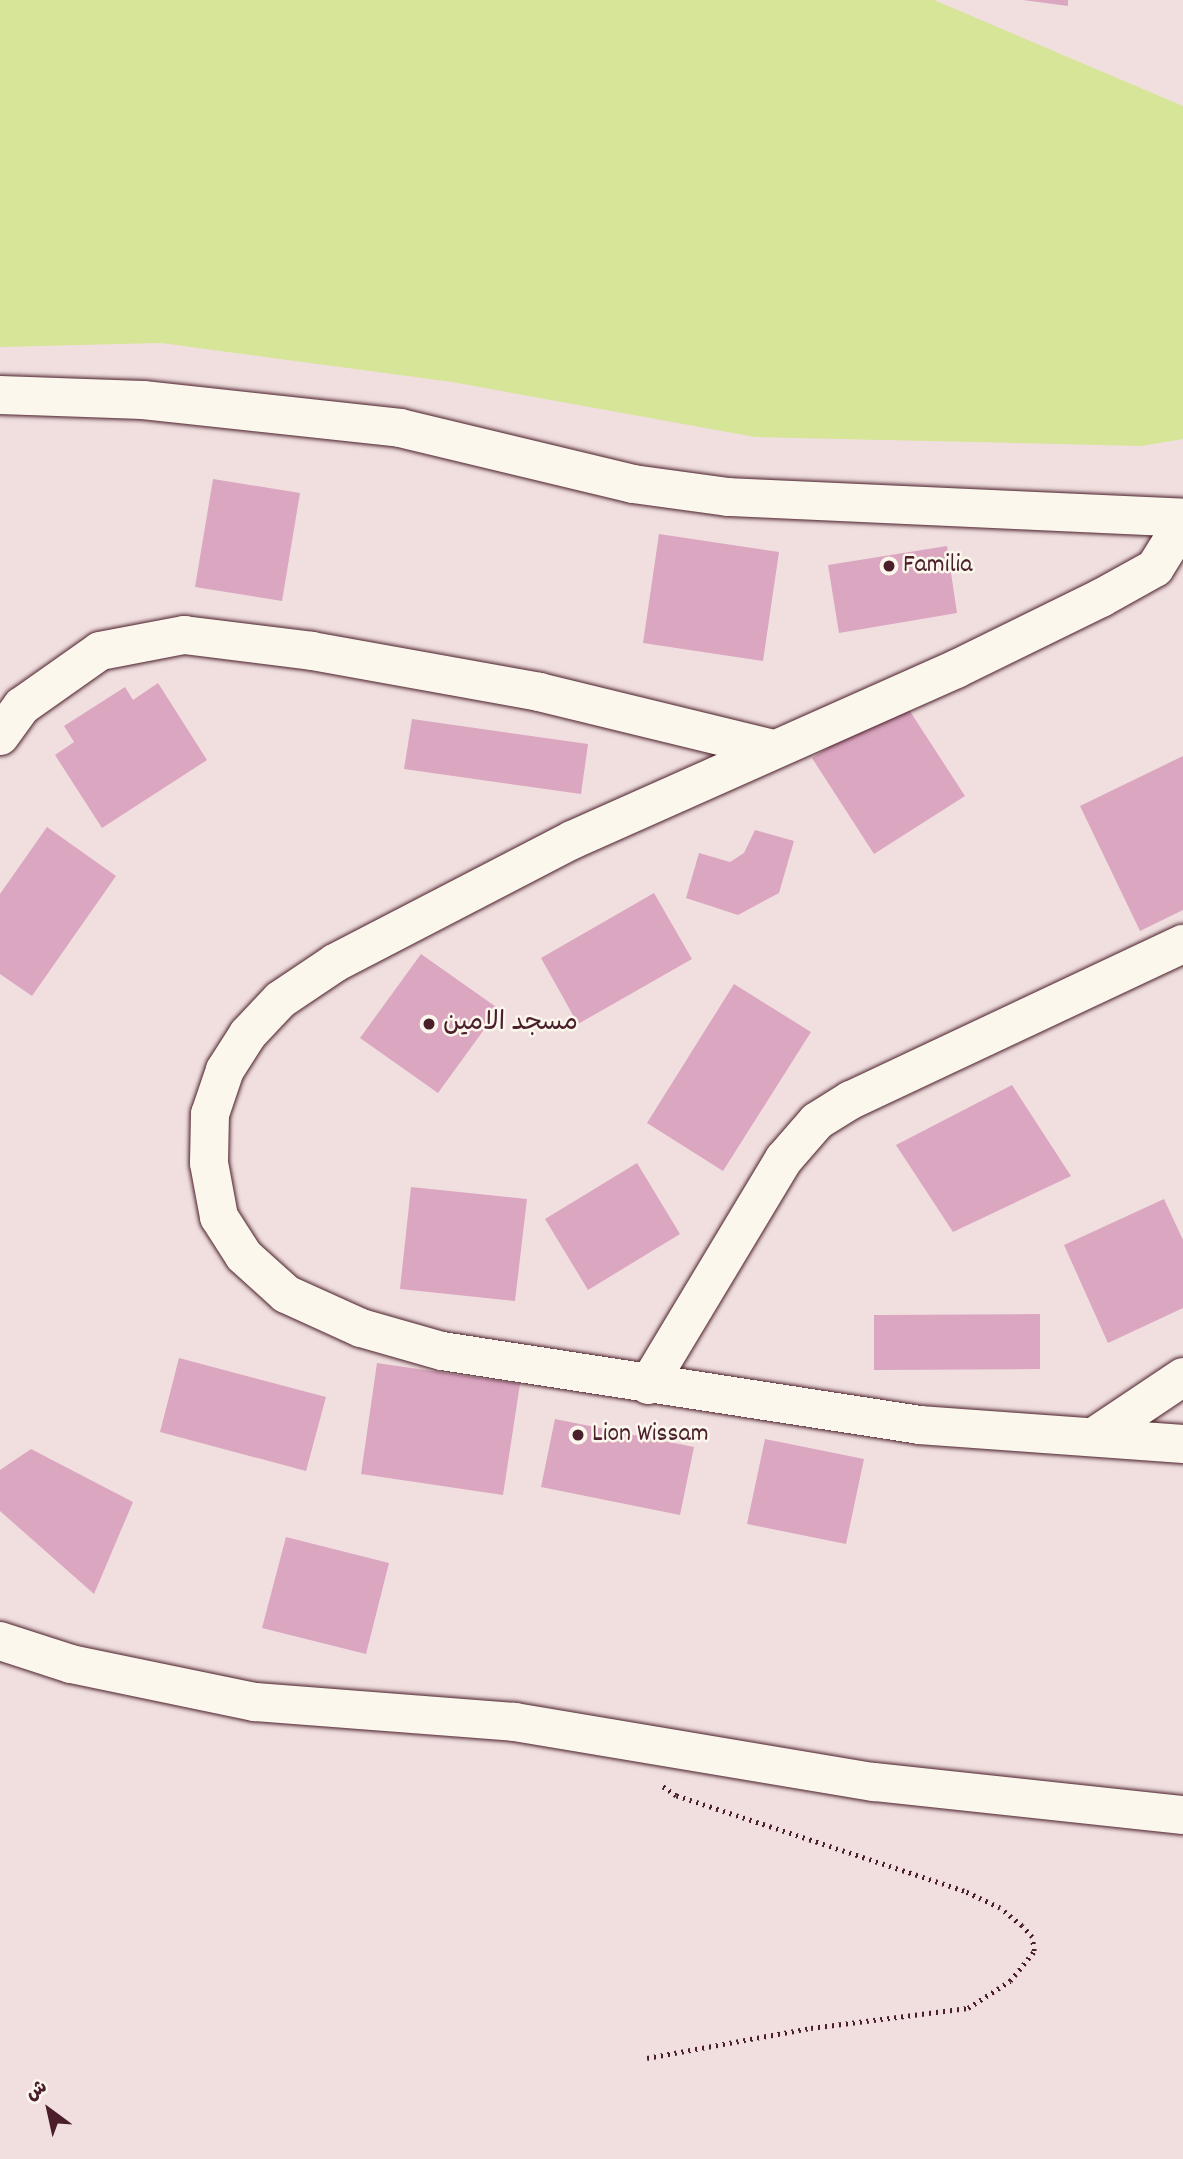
<!DOCTYPE html>
<html>
<head>
<meta charset="utf-8">
<style>
	body { margin:0 }
	#map { position:relative; width:1183px; height:2159px; overflow:hidden; background:#f1dfdf; font-family:Dekko,"Playpen Sans Arabic",sans-serif }
	div>[style] { position:absolute }
	[style*='--x'] { left:calc(var(--x)*1px); top:calc(var(--y)*1px); width:calc(var(--w)*1px); rotate:calc(var(--a)*1deg) }
	.green>* { inset:0; background:#d6e598 }
	.building>* { inset:0; background:#dba6c0 }
	.path>* { height:4.5px; margin-top:-2.25px; transform-origin:0; background:repeating-linear-gradient(90deg,#4a1f2b 0 2px,transparent 0 7px) }
	.roads { filter:drop-shadow(0 0 2px #4a1f2b) drop-shadow(0 0 2px #4a1f2b) }
	.street>* { height:38px; margin:-19px; padding:0 19px; transform-origin:19px; border-radius:19px; background:#fbf7ec }
	.secondary>* { height:38px; margin:-19px; padding:0 19px; transform-origin:19px; border-radius:19px; background:#fbf7ec }
	.dots>* { width:19px; height:19px; translate:-50% -50%; box-sizing:border-box; border:4px solid #fbf7ec; border-radius:50% }
	span { translate:-50% -50%; white-space:nowrap; text-align:center; line-height:1.15; -webkit-text-stroke:5px #fbf7ec; paint-order:stroke }
	.poi-label { font-size:26px; color:#4a1f2b }
	.left { translate:0 -50%; text-align:left }
	.north { position:absolute; left:14px; top:2075px; width:70px; height:70px; -webkit-text-stroke:5px #fbf7ec; paint-order:stroke; rotate:327deg; font-size:19px; font-weight:700; line-height:28px; text-align:center; color:#4a1f2b }
	.north::after { content:''; display:block; margin:auto; width:24px; height:32px; background:#4a1f2b; clip-path:polygon(50% 0,100% 100%,50% 72%,0 100%) }
</style>
</head>
<body>
<div id="map">
	<div class="green">
		<div style="clip-path:polygon(0 0,934px 0,1183px 106px,1183px 439px,1142px 446px,755px 437px,452px 382px,161px 343px,0 347px)"></div>
	</div>
	<div class="building">
		<div style="clip-path:polygon(1023px 0,1068px 0,1068px 6px)"></div>
		<div style="clip-path:polygon(213px 479px,300px 493px,282px 601px,195px 587px)"></div>
		<div style="clip-path:polygon(659px 534px,779px 552px,763px 661px,643px 643px)"></div>
		<div style="clip-path:polygon(947px 546px,957px 613px,839px 633px,828px 565px)"></div>
		<div style="clip-path:polygon(158px 683px,207px 760px,102px 828px,55px 755px,74px 742px,64px 726px,125px 687px,133px 700px)"></div>
		<div style="clip-path:polygon(902px 699px,965px 796px,874px 854px,812px 758px)"></div>
		<div style="clip-path:polygon(412px 719px,588px 744px,581px 794px,404px 769px)"></div>
		<div style="clip-path:polygon(1183px 756px,1183px 910px,1140px 931px,1080px 806px)"></div>
		<div style="clip-path:polygon(47px 827px,116px 876px,32px 996px,0 974px,0 894px)"></div>
		<div style="clip-path:polygon(755px 830px,794px 841px,779px 893px,738px 915px,686px 898px,699px 853px,730px 862px,744px 853px)"></div>
		<div style="clip-path:polygon(654px 893px,692px 959px,578px 1024px,541px 958px)"></div>
		<div style="clip-path:polygon(421px 954px,499px 1009px,438px 1093px,360px 1038px)"></div>
		<div style="clip-path:polygon(734px 984px,811px 1032px,723px 1171px,647px 1123px)"></div>
		<div style="clip-path:polygon(1012px 1085px,1071px 1176px,953px 1232px,896px 1145px)"></div>
		<div style="clip-path:polygon(637px 1163px,680px 1234px,588px 1290px,545px 1219px)"></div>
		<div style="clip-path:polygon(411px 1187px,527px 1199px,515px 1301px,400px 1289px)"></div>
		<div style="clip-path:polygon(1164px 1199px,1183px 1240px,1183px 1308px,1108px 1343px,1064px 1245px)"></div>
		<div style="clip-path:polygon(1040px 1314px,1040px 1369px,874px 1370px,874px 1315px)"></div>
		<div style="clip-path:polygon(179px 1358px,326px 1397px,306px 1471px,160px 1432px)"></div>
		<div style="clip-path:polygon(377px 1363px,520px 1384px,503px 1495px,361px 1474px)"></div>
		<div style="clip-path:polygon(555px 1419px,694px 1447px,680px 1515px,541px 1487px)"></div>
		<div style="clip-path:polygon(765px 1439px,864px 1459px,846px 1544px,747px 1524px)"></div>
		<div style="clip-path:polygon(31px 1449px,133px 1502px,94px 1594px,0 1511px,0 1470px)"></div>
		<div style="clip-path:polygon(286px 1537px,389px 1563px,366px 1654px,262px 1628px)"></div>
	</div>
	<div class="path">
		<div style="--x:647;--y:2058;--w:167;--a:-10.4"></div>
		<div style="--x:811;--y:2028;--w:158;--a:-7.3"></div>
		<div style="--x:968;--y:2008;--w:50;--a:-32.7"></div>
		<div style="--x:1010;--y:1981;--w:38;--a:-51"></div>
		<div style="--x:1034;--y:1951;--w:14;--a:-98"></div>
		<div style="--x:1032;--y:1937;--w:15;--a:-132"></div>
		<div style="--x:1022;--y:1926;--w:28;--a:-141"></div>
		<div style="--x:1000;--y:1908;--w:40;--a:-155"></div>
		<div style="--x:964;--y:1891;--w:303;--a:-161.7"></div>
		<div style="--x:676;--y:1796;--w:19;--a:-145"></div>
	</div>
	<div class="roads">
		<div class="street">
			<div style="--x:1183;--y:523;--w:53;--a:121.9"></div>
			<div style="--x:1155;--y:568;--w:62;--a:150.9"></div>
			<div style="--x:1101;--y:598;--w:161;--a:153.9"></div>
			<div style="--x:956;--y:669;--w:420;--a:156"></div>
			<div style="--x:572;--y:840;--w:267;--a:152.6"></div>
			<div style="--x:335;--y:963;--w:66;--a:146.1"></div>
			<div style="--x:280;--y:1000;--w:47;--a:133.3"></div>
			<div style="--x:248;--y:1034;--w:43;--a:122.6"></div>
			<div style="--x:225;--y:1070;--w:46;--a:108.8"></div>
			<div style="--x:210;--y:1114;--w:49;--a:91.2"></div>
			<div style="--x:209;--y:1163;--w:55;--a:79.5"></div>
			<div style="--x:219;--y:1217;--w:46;--a:57.3"></div>
			<div style="--x:244;--y:1256;--w:57;--a:42.1"></div>
			<div style="--x:286;--y:1294;--w:82;--a:24.4"></div>
			<div style="--x:361;--y:1328;--w:84;--a:15.9"></div>
			<div style="--x:442;--y:1351;--w:483;--a:8.8"></div>
			<div style="--x:919;--y:1425;--w:265;--a:4.1"></div>
			<div style="--x:0;--y:736;--w:37;--a:-54"></div>
			<div style="--x:22;--y:706;--w:95;--a:-35.2"></div>
			<div style="--x:100;--y:651;--w:86;--a:-10.8"></div>
			<div style="--x:184;--y:635;--w:129;--a:7.1"></div>
			<div style="--x:312;--y:651;--w:231;--a:10.2"></div>
			<div style="--x:539;--y:692;--w:241;--a:13.7"></div>
			<div style="--x:648;--y:1385;--w:264;--a:-59"></div>
			<div style="--x:784;--y:1159;--w:50;--a:-49"></div>
			<div style="--x:817;--y:1121;--w:40;--a:-32"></div>
			<div style="--x:851;--y:1100;--w:367;--a:-25.2"></div>
			<div style="--x:1095;--y:1436;--w:106;--a:-33.8"></div>
			<div style="--x:0;--y:1641;--w:75;--a:17.9"></div>
			<div style="--x:71;--y:1664;--w:188;--a:11.7"></div>
			<div style="--x:255;--y:1702;--w:260;--a:4.4"></div>
			<div style="--x:514;--y:1722;--w:365;--a:9.5"></div>
			<div style="--x:874;--y:1782;--w:311;--a:6.1"></div>
		</div>
		<div class="secondary">
			<div style="--x:0;--y:395;--w:143;--a:2"></div>
			<div style="--x:143;--y:400;--w:259;--a:6.2"></div>
			<div style="--x:400;--y:428;--w:240;--a:13.5"></div>
			<div style="--x:633;--y:484;--w:96;--a:7.8"></div>
			<div style="--x:728;--y:497;--w:455;--a:2.6"></div>
		</div>
	</div>
	<div class="dots">
		<div style="left:889px;top:566px;background:#4a1f2b"></div>
		<div style="left:429px;top:1024px;background:#4a1f2b"></div>
		<div style="left:578px;top:1435px;background:#4a1f2b"></div>
	</div>
	<div class="poi-label">
		<span class="left" style="left:903px;top:566px">Familia</span>
		<span class="left" style="left:443px;top:1024px">مسجد الامين</span>
		<span class="left" style="left:592px;top:1435px">Lion Wissam</span>
	</div>
	<div class="north">ش</div>
</div>
</body>
</html>
